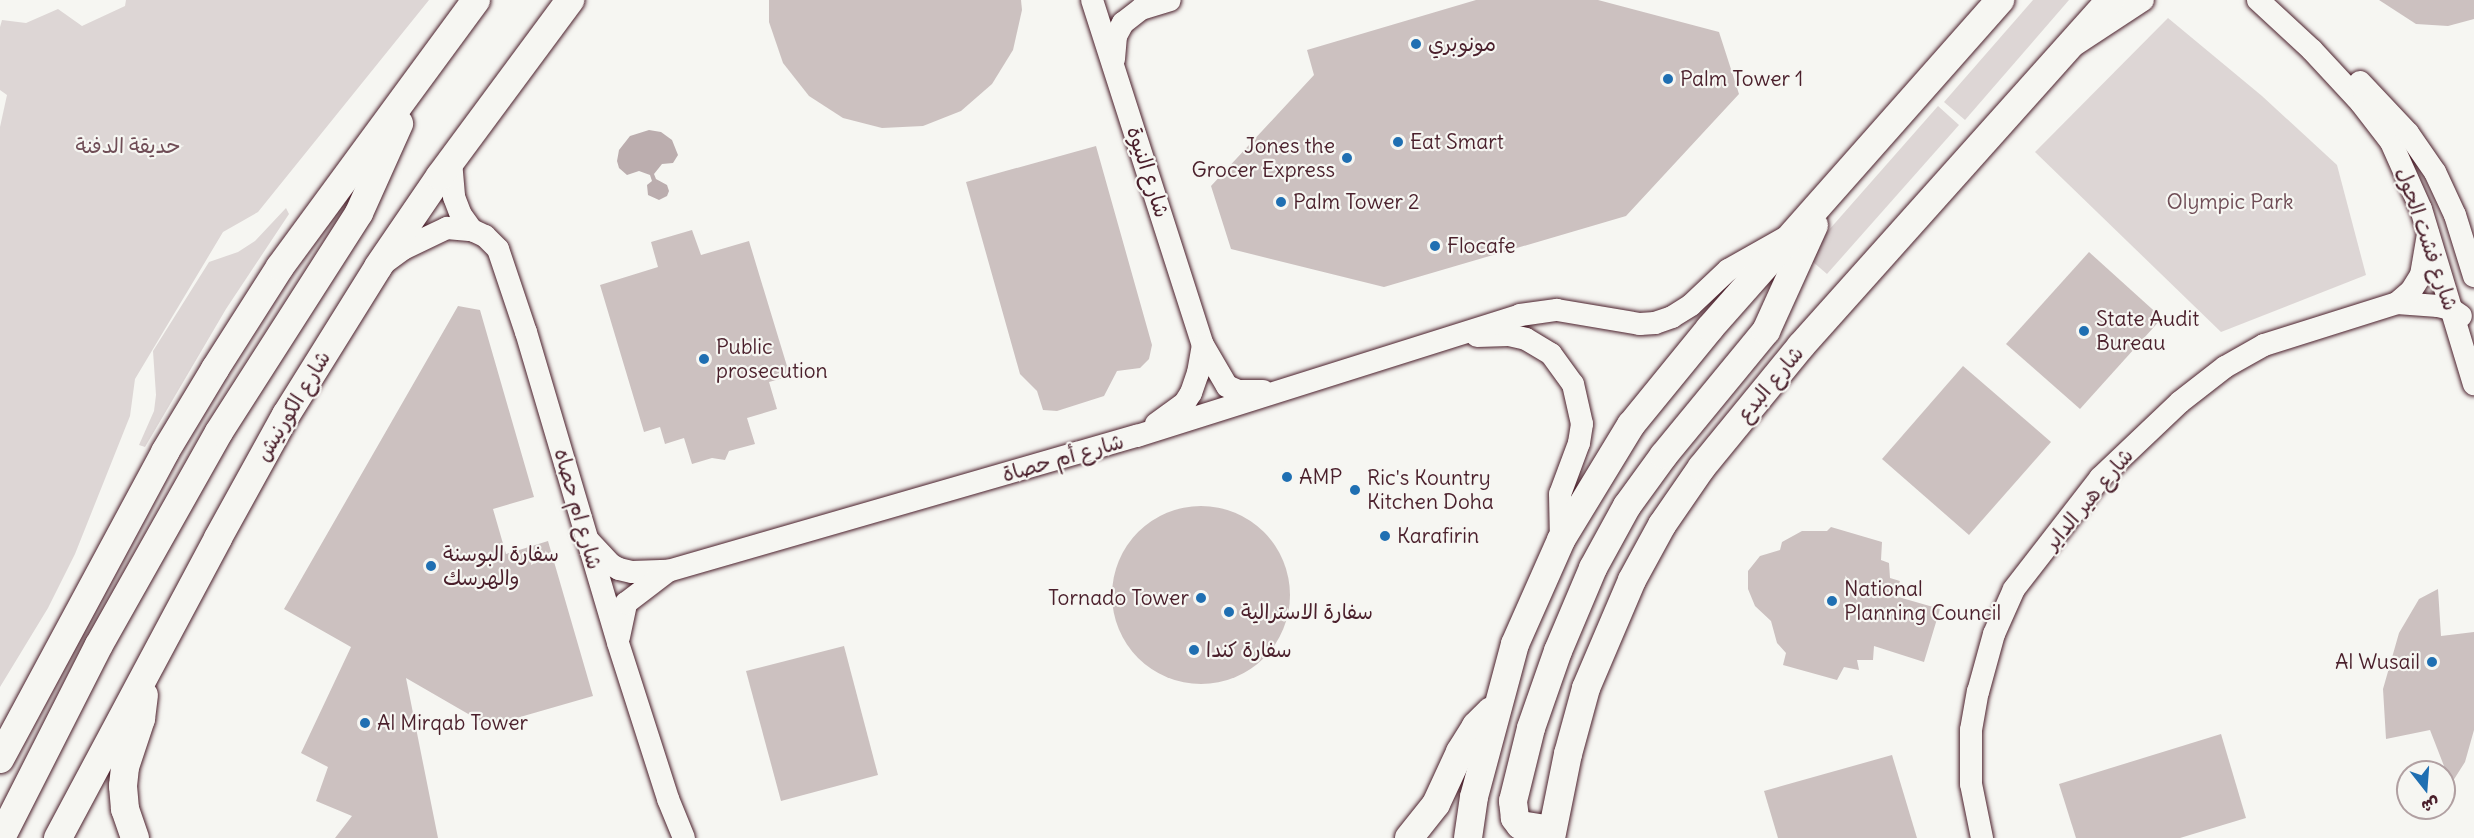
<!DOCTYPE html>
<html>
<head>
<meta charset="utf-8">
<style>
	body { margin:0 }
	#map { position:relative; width:2474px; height:838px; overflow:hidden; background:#f6f6f2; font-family:Delius,"Playpen Sans Arabic",sans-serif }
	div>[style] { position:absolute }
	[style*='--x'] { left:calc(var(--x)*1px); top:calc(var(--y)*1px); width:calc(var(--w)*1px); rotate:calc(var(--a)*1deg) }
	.green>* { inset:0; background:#ddd6d5 }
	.water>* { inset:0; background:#bbadae }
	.building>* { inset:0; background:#ccc1c0 }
	.round { border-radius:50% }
	.roads { filter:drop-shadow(0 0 2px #4a1f2b) drop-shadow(0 0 2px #4a1f2b) }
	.minor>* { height:22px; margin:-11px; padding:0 11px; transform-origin:11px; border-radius:11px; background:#f6f6f2 }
	.major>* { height:28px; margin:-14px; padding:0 14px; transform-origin:14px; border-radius:14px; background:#f6f6f2 }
	.dots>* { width:16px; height:16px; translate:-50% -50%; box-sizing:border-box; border:3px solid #f6f6f2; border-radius:50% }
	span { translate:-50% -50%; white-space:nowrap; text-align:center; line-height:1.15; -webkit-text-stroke:4.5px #f6f6f2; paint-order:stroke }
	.poi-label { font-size:21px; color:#4a1f2b }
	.left { translate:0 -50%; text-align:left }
	.right { translate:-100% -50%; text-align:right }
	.park-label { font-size:21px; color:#6f4d56 }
	.street-label { font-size:21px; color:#4a1f2b }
	.north { position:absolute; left:2396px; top:760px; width:60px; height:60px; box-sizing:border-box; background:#f6f6f2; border:2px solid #b1a0a2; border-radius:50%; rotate:163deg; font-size:16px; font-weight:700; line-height:24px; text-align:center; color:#4a1f2b }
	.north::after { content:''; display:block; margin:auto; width:21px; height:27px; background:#1f6fb2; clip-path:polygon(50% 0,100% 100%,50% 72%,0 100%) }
</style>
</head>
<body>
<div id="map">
	<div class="green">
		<div style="clip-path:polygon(126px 0,429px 0,258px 212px,223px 232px,135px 379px,130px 416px,75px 554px,48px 608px,0 687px,0 127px,7px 95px,0 90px,0 27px,2px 20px,26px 23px,58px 9px,82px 26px,125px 6px)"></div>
		<div style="clip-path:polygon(2033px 0,2069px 0,1965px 120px,1944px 102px)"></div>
		<div style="clip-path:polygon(2168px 18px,2262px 96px,2337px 165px,2366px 275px,2221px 332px,2035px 152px)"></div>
		<div style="clip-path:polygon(1938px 106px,1959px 125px,1827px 274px,1806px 256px)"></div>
		<div style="clip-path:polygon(286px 208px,289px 214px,226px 309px,145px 447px,139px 445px,154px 411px,156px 395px,153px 351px,209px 262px,238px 252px,255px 241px)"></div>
	</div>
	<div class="water">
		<div style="clip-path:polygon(649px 130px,661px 132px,672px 140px,678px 155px,673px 163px,662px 164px,654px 174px,656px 179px,667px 185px,669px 191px,667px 196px,659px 200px,648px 195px,647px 185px,652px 181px,650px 175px,639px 171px,627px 175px,619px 168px,617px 161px,619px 150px,630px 136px)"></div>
	</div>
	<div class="building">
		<div style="clip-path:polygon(769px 0,1021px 0,1022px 10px,1013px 50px,992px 84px,961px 111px,923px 126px,882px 128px,843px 118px,809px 96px,783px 63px,769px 22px)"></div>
		<div style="clip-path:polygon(1476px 0,1598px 0,1719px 32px,1739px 94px,1626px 216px,1384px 287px,1231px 249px,1211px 186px,1314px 75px,1307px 50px)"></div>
		<div style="clip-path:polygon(2379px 0,2474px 0,2474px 19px,2448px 26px,2416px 24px)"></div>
		<div style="clip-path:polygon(1096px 146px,1152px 345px,1149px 359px,1140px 368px,1117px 371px,1104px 396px,1057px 411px,1043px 410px,1037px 391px,1020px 374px,966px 182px)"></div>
		<div style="clip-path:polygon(692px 230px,701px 255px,749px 241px,790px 376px,769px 382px,777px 409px,747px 418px,755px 444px,729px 451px,725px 460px,712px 458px,692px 464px,684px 438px,665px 444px,660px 427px,644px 432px,600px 285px,658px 267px,651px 242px)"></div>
		<div style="clip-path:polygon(2089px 252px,2162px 318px,2080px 409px,2006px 344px)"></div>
		<div style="clip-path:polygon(458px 306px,480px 310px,534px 497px,493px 509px,506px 554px,548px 541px,593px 696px,489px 726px,406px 678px,438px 838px,335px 838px,352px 816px,316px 801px,328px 767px,301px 753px,351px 647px,284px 609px)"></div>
		<div style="clip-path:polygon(1963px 366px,2051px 442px,1969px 535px,1882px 459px)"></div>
		<div class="round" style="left:1112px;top:506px;width:178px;height:178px"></div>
		<div style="clip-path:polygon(1831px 527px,1882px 542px,1881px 560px,1889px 563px,1890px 578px,1900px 581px,1895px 596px,1940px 609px,1924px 662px,1874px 646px,1873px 660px,1857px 660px,1859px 670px,1844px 667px,1837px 680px,1783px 665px,1786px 653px,1777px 643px,1771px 621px,1755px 606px,1748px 589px,1748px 571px,1760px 556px,1780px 550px,1782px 542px,1802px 531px,1827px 531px)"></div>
		<div style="clip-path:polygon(2438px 589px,2441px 636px,2474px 632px,2474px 730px,2465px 762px,2451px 784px,2430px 730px,2386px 739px,2383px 689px,2399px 633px,2419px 599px)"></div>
		<div style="clip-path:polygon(844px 646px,878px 775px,781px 801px,746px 671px)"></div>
		<div style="clip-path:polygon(2221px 734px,2246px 818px,2180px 838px,2076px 838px,2059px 784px)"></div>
		<div style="clip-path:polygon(1892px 755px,1917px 838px,1778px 838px,1764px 791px)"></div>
	</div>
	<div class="roads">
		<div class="minor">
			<div style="--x:1092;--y:0;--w:362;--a:72.2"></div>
			<div style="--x:1203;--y:345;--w:48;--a:59.7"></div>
			<div style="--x:1227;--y:386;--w:12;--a:24"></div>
			<div style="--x:1238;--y:391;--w:25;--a:0"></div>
			<div style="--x:2258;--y:0;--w:74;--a:42.8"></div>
			<div style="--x:2312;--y:50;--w:72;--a:47.2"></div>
			<div style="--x:2361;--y:103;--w:49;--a:52.4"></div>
			<div style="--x:2391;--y:142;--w:73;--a:65.9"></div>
			<div style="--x:2421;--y:209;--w:183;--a:73.2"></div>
			<div style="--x:2076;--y:44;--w:80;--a:-33.3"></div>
			<div style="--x:1114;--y:59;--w:23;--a:-85"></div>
			<div style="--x:1116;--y:36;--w:15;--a:-62"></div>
			<div style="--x:1123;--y:23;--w:23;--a:-38"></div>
			<div style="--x:1141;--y:9;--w:30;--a:-17"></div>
			<div style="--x:2360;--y:82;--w:70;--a:46.7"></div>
			<div style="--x:2408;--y:133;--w:47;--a:55.3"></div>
			<div style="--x:2435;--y:172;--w:47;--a:65.1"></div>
			<div style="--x:2455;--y:215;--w:64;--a:72.7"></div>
			<div style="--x:451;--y:161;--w:36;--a:85"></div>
			<div style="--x:454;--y:197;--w:19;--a:69"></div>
			<div style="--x:461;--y:215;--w:19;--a:54"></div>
			<div style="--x:384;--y:263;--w:24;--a:-36"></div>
			<div style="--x:403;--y:249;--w:49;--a:-25.5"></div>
			<div style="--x:447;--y:228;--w:25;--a:5"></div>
			<div style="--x:472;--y:230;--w:14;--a:25"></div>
			<div style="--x:485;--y:236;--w:18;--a:45"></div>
			<div style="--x:498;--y:249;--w:88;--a:71.4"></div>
			<div style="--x:526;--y:332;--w:324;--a:73.5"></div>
			<div style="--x:618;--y:643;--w:164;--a:72.2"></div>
			<div style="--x:668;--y:799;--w:42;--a:67.7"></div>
			<div style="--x:2397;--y:303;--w:41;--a:4.2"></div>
			<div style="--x:2438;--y:306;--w:13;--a:13"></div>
			<div style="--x:2451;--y:309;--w:12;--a:35"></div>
			<div style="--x:1477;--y:336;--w:32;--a:-2"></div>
			<div style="--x:1509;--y:335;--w:17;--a:13"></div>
			<div style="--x:1526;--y:339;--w:29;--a:31"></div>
			<div style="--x:1551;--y:354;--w:37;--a:54"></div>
			<div style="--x:1573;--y:384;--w:41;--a:77.3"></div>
			<div style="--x:1582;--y:424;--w:19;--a:99"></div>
			<div style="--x:1579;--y:443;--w:54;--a:110.4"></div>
			<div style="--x:1560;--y:494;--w:46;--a:88.8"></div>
			<div style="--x:1156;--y:424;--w:34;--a:-36"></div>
			<div style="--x:1184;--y:404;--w:13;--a:-58"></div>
			<div style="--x:1191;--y:393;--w:21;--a:-71"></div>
			<div style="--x:1198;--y:373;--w:28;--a:-80"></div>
			<div style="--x:587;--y:539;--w:34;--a:47"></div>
			<div style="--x:610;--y:564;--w:10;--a:29"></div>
			<div style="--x:619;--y:569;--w:13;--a:13"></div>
			<div style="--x:632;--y:572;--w:36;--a:-2"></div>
			<div style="--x:668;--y:571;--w:488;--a:-16.1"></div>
			<div style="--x:1137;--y:436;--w:402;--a:-17.5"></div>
			<div style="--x:1520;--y:315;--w:37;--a:-8"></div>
			<div style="--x:1557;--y:310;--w:84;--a:9.6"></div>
			<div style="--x:1640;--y:324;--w:15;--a:-4"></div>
			<div style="--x:1655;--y:323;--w:18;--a:-19"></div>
			<div style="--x:1672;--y:317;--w:22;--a:-32"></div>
			<div style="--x:1691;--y:305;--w:51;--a:-43.4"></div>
			<div style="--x:1728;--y:270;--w:65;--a:-29.3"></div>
			<div style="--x:619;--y:637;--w:35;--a:-78"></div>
			<div style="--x:626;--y:603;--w:53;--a:-37.3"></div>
			<div style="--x:1982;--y:838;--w:55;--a:-101.5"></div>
			<div style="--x:1971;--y:784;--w:54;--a:-90"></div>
			<div style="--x:1971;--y:730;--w:39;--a:-80"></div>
			<div style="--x:1978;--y:692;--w:60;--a:-74.6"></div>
			<div style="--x:1994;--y:634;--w:49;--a:-66"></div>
			<div style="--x:2014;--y:589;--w:140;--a:-52.2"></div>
			<div style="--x:2100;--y:478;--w:110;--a:-43.5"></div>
			<div style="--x:2180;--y:402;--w:57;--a:-37.9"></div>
			<div style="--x:2225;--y:367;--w:45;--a:-29.4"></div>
			<div style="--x:2264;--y:345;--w:139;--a:-17.5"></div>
			<div style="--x:2397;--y:303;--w:18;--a:-41"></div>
			<div style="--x:2411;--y:291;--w:19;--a:-58"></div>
			<div style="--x:2421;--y:275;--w:42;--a:-80.3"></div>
		</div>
		<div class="major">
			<div style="--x:0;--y:759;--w:349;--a:-61.7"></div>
			<div style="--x:165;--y:452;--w:97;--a:-58.9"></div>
			<div style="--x:215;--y:369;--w:121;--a:-57.5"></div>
			<div style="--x:280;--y:267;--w:331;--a:-53.7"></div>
			<div style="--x:1552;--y:830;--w:32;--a:-171"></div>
			<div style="--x:1520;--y:825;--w:9;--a:-126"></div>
			<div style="--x:1515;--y:818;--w:17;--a:-97"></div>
			<div style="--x:1513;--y:801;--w:75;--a:-76.1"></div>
			<div style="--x:1531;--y:728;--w:82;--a:-70.7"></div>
			<div style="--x:1558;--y:651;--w:90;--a:-67.1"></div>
			<div style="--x:1593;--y:568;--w:71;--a:-61.3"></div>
			<div style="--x:1627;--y:506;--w:63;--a:-54"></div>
			<div style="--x:1664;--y:455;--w:161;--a:-50.6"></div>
			<div style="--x:1766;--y:331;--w:116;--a:-65.6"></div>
			<div style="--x:1;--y:838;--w:216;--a:-63.1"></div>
			<div style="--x:99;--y:645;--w:244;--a:-60.6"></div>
			<div style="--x:219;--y:432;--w:260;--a:-57.4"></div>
			<div style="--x:359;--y:213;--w:98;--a:-65.8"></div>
			<div style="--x:58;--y:838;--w:340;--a:-61.9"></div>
			<div style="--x:218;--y:538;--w:141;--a:-61.1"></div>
			<div style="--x:286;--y:415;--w:174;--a:-58.1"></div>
			<div style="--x:378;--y:267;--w:110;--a:-55.7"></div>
			<div style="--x:440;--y:176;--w:219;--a:-53.5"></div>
			<div style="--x:135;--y:838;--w:31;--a:-109"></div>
			<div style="--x:125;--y:809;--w:23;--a:-95"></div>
			<div style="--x:123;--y:786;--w:19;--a:-84"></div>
			<div style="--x:125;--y:767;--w:51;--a:-71.6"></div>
			<div style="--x:141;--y:719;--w:24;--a:-83"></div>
			<div style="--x:1409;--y:838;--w:43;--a:-51.5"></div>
			<div style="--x:1436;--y:804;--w:57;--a:-65.2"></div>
			<div style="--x:1460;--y:752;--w:31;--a:-58"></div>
			<div style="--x:1476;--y:726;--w:21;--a:-45"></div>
			<div style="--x:1468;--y:838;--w:41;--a:-81.7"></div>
			<div style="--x:1474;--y:797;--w:158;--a:-75"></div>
			<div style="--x:1515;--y:644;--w:114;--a:-66.1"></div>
			<div style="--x:1561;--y:540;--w:135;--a:-58.7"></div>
			<div style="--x:1631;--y:425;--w:125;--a:-50.8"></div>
			<div style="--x:1710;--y:328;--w:438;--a:-48.5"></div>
			<div style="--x:1551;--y:838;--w:86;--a:-78.6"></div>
			<div style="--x:1568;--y:754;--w:68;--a:-74.7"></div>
			<div style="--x:1586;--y:688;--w:117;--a:-66.9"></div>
			<div style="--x:1632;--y:580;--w:63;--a:-61.4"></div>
			<div style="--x:1662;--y:525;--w:70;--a:-55.4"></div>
			<div style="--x:1702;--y:467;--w:156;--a:-50.7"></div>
			<div style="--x:1801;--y:346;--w:464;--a:-48.2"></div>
		</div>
	</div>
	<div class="dots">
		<div style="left:1416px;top:44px;background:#1f6fb2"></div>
		<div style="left:1668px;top:79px;background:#1f6fb2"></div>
		<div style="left:1398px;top:142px;background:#1f6fb2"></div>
		<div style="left:1347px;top:158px;background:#1f6fb2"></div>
		<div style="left:1281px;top:202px;background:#1f6fb2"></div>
		<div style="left:1435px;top:246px;background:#1f6fb2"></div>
		<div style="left:2084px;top:331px;background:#1f6fb2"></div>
		<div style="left:704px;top:359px;background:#1f6fb2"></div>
		<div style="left:1287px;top:477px;background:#1f6fb2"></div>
		<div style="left:1355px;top:490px;background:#1f6fb2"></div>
		<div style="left:1385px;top:536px;background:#1f6fb2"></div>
		<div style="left:431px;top:566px;background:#1f6fb2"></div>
		<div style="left:1201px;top:598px;background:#1f6fb2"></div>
		<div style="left:1832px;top:601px;background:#1f6fb2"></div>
		<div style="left:1229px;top:612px;background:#1f6fb2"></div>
		<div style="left:1194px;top:650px;background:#1f6fb2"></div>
		<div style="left:2432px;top:662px;background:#1f6fb2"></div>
		<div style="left:365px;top:723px;background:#1f6fb2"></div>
	</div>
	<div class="poi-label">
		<span class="left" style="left:1428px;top:44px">مونوبري</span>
		<span class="left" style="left:1680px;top:79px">Palm Tower 1</span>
		<span class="left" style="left:1410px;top:142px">Eat Smart</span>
		<span class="right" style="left:1335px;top:158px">Jones the<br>Grocer Express</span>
		<span class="left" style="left:1293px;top:202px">Palm Tower 2</span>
		<span class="left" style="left:1447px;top:246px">Flocafe</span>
		<span class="left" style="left:2096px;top:331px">State Audit<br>Bureau</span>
		<span class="left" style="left:716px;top:359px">Public<br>prosecution</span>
		<span class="left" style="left:1299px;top:477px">AMP</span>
		<span class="left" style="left:1367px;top:490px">Ric's Kountry<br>Kitchen Doha</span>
		<span class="left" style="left:1397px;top:536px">Karafirin</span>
		<span class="left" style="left:443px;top:566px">سفارة البوسنة<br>والهرسك</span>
		<span class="left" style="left:1844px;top:601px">National<br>Planning Council</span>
		<span class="right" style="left:1189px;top:598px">Tornado Tower</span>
		<span class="left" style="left:1241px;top:612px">سفارة الاسترالية</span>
		<span class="left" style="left:1206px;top:650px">سفارة كندا</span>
		<span class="right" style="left:2420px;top:662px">Al Wusail</span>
		<span class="left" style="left:377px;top:723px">Al Mirqab Tower</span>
	</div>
	<div class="park-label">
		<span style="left:128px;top:146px">حديقة الدفنة</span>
		<span style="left:2230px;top:202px">Olympic Park</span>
	</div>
	<div class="street-label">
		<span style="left:1148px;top:172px;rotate:72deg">شارع النيوة</span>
		<span style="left:2427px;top:239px;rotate:71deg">شارع فشت الحول</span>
		<span style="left:1770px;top:384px;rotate:-50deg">شارع البدع</span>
		<span style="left:293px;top:406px;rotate:-59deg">شارع الكورنيش</span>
		<span style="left:1063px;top:458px;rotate:-16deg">شارع أم حصاة</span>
		<span style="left:2089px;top:499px;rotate:-50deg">شارع هير الداير</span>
		<span style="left:578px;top:509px;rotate:74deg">شارع ام حصاه</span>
	</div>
	<div class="north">ش</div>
</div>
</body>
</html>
